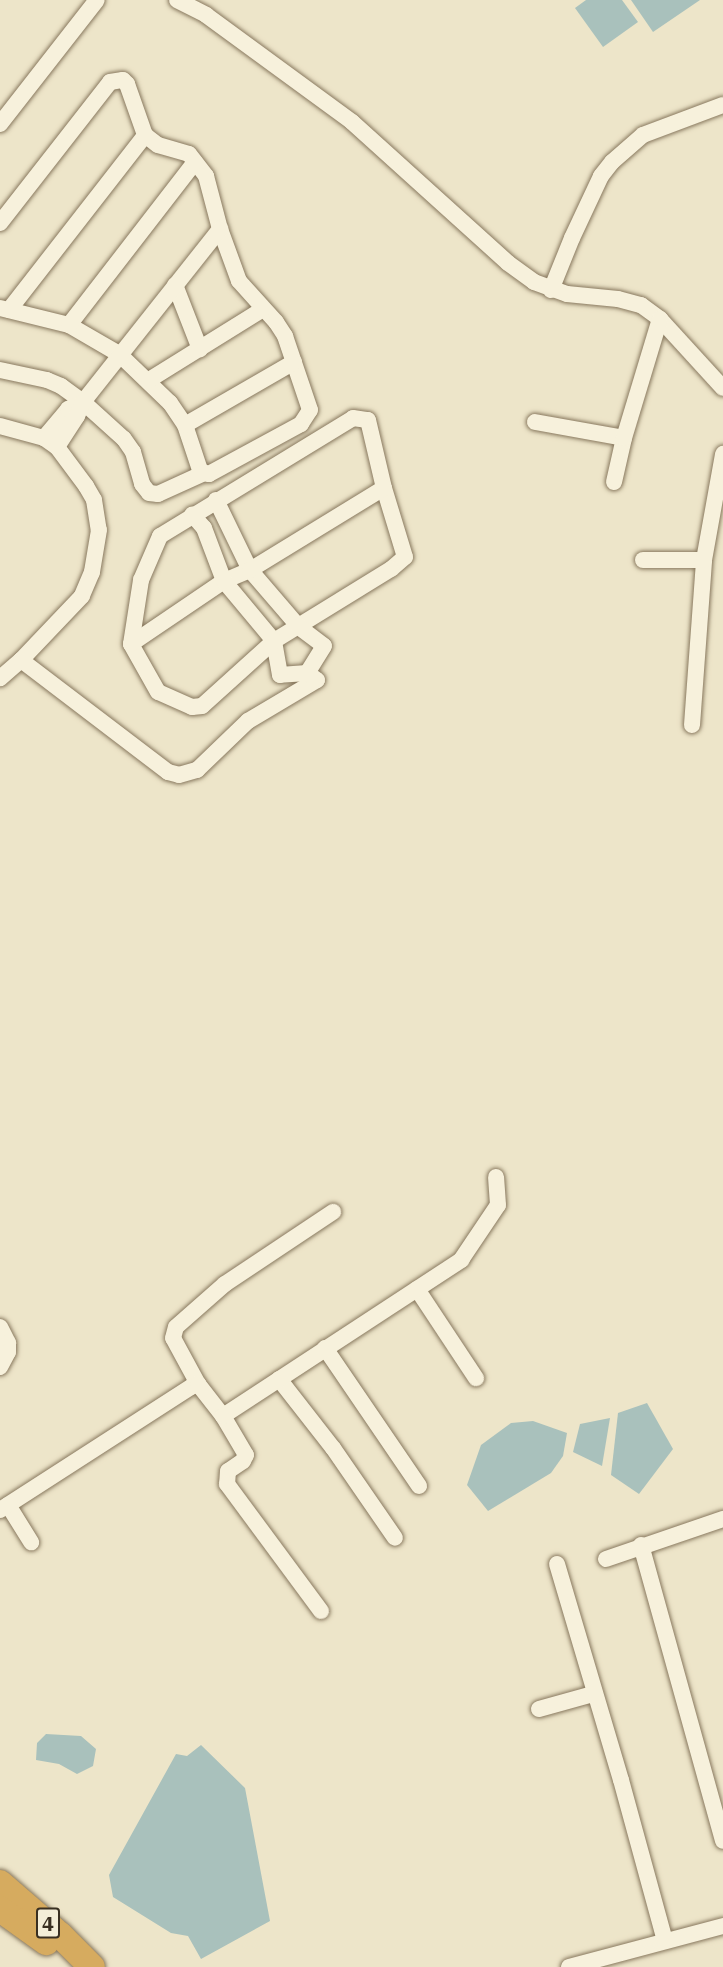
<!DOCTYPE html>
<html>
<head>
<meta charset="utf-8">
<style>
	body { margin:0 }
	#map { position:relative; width:723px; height:1967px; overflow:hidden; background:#ede5c9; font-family:"IBM Plex Serif",serif }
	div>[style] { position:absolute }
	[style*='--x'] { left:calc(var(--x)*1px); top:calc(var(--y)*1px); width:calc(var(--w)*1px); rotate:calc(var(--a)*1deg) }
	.water>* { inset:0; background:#a9c1bc }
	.roads { filter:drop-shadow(0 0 2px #88785e) drop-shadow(0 0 2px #88785e) }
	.minor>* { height:16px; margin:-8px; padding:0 8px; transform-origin:8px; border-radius:8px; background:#f7f1dc }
	.highway>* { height:26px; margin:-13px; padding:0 13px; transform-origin:13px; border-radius:13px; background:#d6ab5f }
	span { translate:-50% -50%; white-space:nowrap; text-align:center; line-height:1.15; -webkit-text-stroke:4.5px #f4eed8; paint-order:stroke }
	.shield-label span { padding:2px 4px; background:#f4eed8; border:2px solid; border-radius:4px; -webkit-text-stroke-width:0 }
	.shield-label { font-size:20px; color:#392f21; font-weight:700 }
</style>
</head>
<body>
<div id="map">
	<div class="water">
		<div style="clip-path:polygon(586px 0,622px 0,638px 22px,603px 47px,575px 8px)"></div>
		<div style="clip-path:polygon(631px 0,700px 0,653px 32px)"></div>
		<div style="clip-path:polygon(647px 1403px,673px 1449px,639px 1494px,611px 1475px,618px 1413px)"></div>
		<div style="clip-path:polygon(610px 1418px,602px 1466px,573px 1452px,580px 1424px)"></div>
		<div style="clip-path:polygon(533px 1421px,567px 1433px,563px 1456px,551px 1473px,488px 1511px,467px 1485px,481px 1445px,511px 1423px)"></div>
		<div style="clip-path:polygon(46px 1734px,81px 1736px,96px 1749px,93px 1766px,77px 1774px,59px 1764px,36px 1760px,37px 1743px)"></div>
		<div style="clip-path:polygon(201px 1745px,245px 1788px,270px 1921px,201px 1959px,188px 1936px,171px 1933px,113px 1897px,109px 1875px,176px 1754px,187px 1756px)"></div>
	</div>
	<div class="roads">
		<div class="minor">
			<div style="--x:177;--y:0;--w:33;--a:27"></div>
			<div style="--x:206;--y:15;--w:181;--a:36.2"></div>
			<div style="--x:352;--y:122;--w:210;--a:42.1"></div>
			<div style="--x:508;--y:263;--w:32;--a:36"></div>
			<div style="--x:534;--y:282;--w:35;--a:20"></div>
			<div style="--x:567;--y:294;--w:51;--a:5.6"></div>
			<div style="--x:618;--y:299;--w:24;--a:15"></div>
			<div style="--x:641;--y:305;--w:24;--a:36"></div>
			<div style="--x:660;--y:319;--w:93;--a:47.6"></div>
			<div style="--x:0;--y:124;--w:157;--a:-52"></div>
			<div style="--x:0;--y:223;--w:179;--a:-52"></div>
			<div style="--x:110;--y:82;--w:13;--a:-9"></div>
			<div style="--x:123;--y:80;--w:6;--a:45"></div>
			<div style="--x:127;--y:84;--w:54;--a:70.6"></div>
			<div style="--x:145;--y:135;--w:16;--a:38"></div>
			<div style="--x:158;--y:145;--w:32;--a:16"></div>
			<div style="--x:189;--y:154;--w:28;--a:52"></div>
			<div style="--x:206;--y:176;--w:55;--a:75.2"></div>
			<div style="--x:220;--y:229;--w:55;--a:69.9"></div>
			<div style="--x:239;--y:281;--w:55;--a:47.9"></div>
			<div style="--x:276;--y:322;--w:17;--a:57"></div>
			<div style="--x:285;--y:336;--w:78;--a:71.3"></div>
			<div style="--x:310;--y:410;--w:17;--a:123"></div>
			<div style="--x:301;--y:424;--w:105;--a:151.5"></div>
			<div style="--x:209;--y:474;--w:5;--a:-169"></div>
			<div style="--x:204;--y:473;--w:5;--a:-143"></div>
			<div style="--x:200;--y:470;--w:47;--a:-108.4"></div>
			<div style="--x:185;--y:425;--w:27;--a:-124"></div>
			<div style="--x:170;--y:403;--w:71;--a:-136.1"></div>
			<div style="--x:119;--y:354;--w:58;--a:-149.9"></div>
			<div style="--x:69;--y:325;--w:71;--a:-166.2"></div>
			<div style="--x:175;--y:285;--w:69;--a:68.7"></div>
			<div style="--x:551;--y:290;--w:56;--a:-68"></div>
			<div style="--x:572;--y:238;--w:68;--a:-64.9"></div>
			<div style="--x:601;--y:176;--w:18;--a:-52"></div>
			<div style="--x:612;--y:162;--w:41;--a:-41.1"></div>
			<div style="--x:643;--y:135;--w:85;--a:-20.6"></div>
			<div style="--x:9;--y:310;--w:222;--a:-52.1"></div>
			<div style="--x:69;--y:325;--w:206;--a:-52.3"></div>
			<div style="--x:0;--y:370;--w:48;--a:12"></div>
			<div style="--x:47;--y:380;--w:15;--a:23"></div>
			<div style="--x:61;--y:386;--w:27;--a:36"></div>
			<div style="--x:83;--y:402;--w:55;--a:42.1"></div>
			<div style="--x:124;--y:439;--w:16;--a:55"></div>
			<div style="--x:133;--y:452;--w:33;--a:74"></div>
			<div style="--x:142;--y:484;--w:11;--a:52"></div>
			<div style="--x:149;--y:493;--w:9;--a:6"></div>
			<div style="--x:158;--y:494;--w:51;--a:-24.5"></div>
			<div style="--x:149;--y:380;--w:134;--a:-31.9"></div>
			<div style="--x:353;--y:418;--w:15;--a:8"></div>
			<div style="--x:368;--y:420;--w:70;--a:76.8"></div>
			<div style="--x:384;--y:488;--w:72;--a:73.1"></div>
			<div style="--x:405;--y:557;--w:18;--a:139"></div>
			<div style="--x:391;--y:569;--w:137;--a:148.4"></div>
			<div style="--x:274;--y:641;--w:97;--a:137.9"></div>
			<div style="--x:202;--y:706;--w:10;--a:174"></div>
			<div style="--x:192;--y:707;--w:37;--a:-156"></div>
			<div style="--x:158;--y:692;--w:55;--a:-119.4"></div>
			<div style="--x:131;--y:644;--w:65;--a:-81.1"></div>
			<div style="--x:141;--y:580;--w:48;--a:-66.6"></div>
			<div style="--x:160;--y:536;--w:226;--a:-31.4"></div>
			<div style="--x:535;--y:422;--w:90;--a:10.2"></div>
			<div style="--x:185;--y:425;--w:126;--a:-30"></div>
			<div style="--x:0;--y:426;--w:46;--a:15.3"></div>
			<div style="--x:44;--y:438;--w:16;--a:35"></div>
			<div style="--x:57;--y:447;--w:49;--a:53.4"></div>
			<div style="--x:86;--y:486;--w:16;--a:60"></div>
			<div style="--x:94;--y:500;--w:30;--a:81"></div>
			<div style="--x:99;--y:530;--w:43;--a:99.5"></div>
			<div style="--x:92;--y:572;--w:26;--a:113"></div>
			<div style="--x:82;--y:596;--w:88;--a:133.6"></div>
			<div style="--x:21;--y:660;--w:28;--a:139"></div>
			<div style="--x:44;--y:438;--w:38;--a:-50"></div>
			<div style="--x:68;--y:409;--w:17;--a:-25"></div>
			<div style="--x:83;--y:402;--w:221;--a:-51.6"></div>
			<div style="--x:57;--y:447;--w:37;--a:-57"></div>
			<div style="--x:77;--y:416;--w:15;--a:-67"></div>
			<div style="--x:614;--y:482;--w:45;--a:-77.2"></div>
			<div style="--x:624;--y:438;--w:124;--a:-73.2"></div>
			<div style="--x:216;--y:500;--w:78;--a:64.1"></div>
			<div style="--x:250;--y:570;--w:75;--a:49.3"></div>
			<div style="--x:299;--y:627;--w:31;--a:37"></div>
			<div style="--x:324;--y:646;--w:32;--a:122"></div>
			<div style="--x:643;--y:560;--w:61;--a:0"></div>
			<div style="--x:131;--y:644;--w:112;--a:-34.1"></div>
			<div style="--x:224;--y:581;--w:28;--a:-23"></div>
			<div style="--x:250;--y:570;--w:157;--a:-31.5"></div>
			<div style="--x:21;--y:660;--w:185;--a:37.3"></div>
			<div style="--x:168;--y:772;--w:11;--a:15"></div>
			<div style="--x:179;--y:775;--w:19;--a:-16"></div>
			<div style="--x:197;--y:770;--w:71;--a:-43.9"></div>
			<div style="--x:248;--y:721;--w:80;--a:-30.7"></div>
			<div style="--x:317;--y:680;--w:12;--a:-145"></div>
			<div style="--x:307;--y:673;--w:27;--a:176"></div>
			<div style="--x:280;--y:675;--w:35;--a:-100"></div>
			<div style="--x:274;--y:641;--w:78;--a:-129.8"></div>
			<div style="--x:224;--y:581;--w:57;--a:-110.7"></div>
			<div style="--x:204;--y:528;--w:18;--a:-131"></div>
			<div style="--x:692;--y:725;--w:165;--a:-85.8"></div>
			<div style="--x:704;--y:560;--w:108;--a:-79.8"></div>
			<div style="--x:417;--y:1289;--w:107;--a:56.5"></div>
			<div style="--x:0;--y:1327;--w:18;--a:63"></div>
			<div style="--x:8;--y:1343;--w:9;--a:90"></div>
			<div style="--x:8;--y:1352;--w:17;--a:118"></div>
			<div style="--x:325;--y:1348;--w:167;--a:55.7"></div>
			<div style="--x:279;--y:1379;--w:88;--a:52"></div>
			<div style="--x:333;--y:1448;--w:109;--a:55.4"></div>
			<div style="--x:198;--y:1384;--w:52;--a:-118.5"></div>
			<div style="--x:173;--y:1338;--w:11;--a:-75"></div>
			<div style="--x:176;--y:1327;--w:65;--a:-41.3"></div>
			<div style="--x:225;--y:1284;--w:130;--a:-33.7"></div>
			<div style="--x:223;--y:1416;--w:45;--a:59.5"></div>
			<div style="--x:246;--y:1455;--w:7;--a:117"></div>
			<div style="--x:243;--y:1461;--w:18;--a:146"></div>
			<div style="--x:228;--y:1471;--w:13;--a:94"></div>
			<div style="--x:227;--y:1484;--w:158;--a:53.5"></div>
			<div style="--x:8;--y:1505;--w:44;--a:58.1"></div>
			<div style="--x:0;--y:1510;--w:227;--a:-32.8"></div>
			<div style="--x:191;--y:1387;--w:8;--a:-23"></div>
			<div style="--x:198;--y:1384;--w:41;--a:52"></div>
			<div style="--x:223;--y:1416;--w:285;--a:-33.2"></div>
			<div style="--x:461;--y:1260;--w:66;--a:-56.1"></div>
			<div style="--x:498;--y:1205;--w:28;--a:-94"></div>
			<div style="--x:641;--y:1545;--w:307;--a:74.5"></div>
			<div style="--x:606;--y:1559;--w:124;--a:-18.9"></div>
			<div style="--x:557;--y:1564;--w:225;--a:73.5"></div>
			<div style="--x:621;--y:1780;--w:167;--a:74.7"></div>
			<div style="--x:539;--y:1709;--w:56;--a:-15.5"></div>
			<div style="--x:569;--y:1967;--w:159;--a:-14.9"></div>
		</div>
		<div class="highway">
			<div style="--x:0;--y:1883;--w:79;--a:40.9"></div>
			<div style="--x:60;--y:1935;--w:45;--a:45"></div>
			<div style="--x:0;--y:1909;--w:57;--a:35.7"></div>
		</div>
	</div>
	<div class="shield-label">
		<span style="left:48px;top:1923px">4</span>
	</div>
</div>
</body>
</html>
